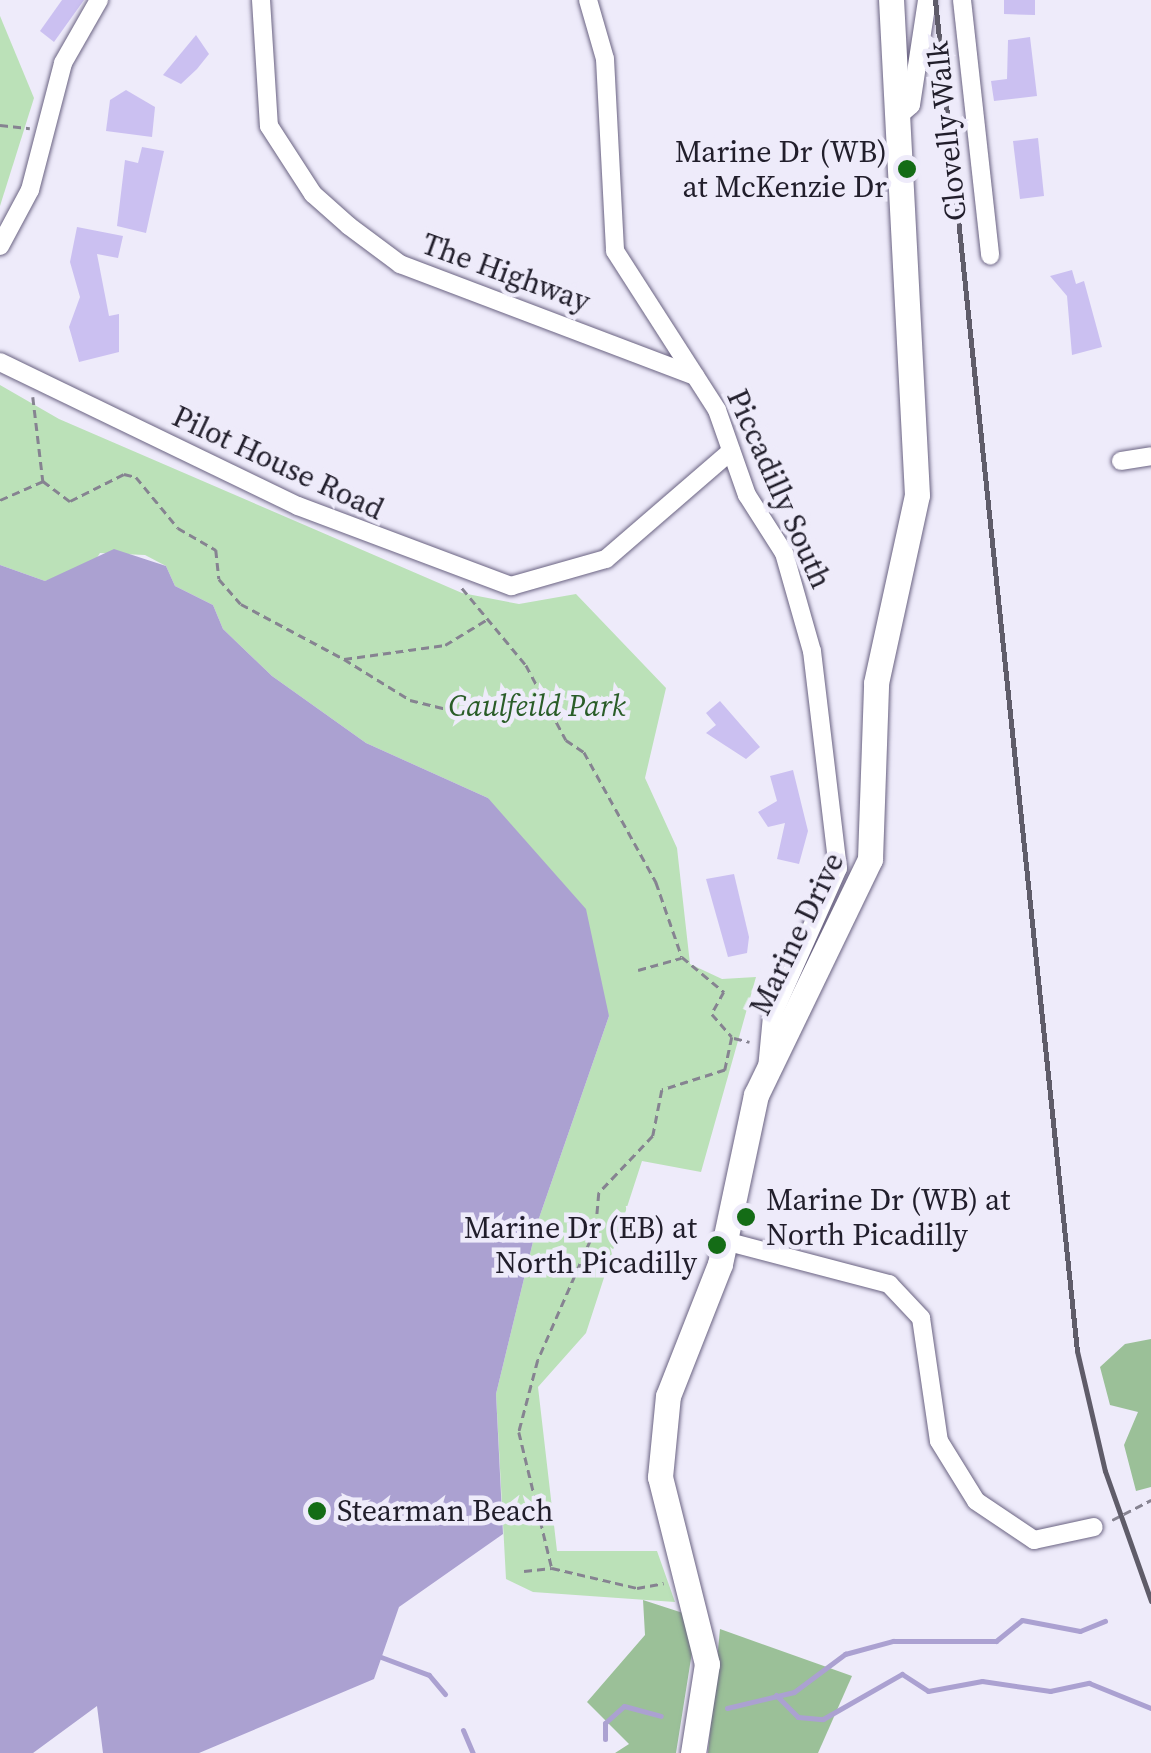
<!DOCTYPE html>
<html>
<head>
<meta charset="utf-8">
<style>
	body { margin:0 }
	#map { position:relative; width:1151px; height:1753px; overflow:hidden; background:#eeebfa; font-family:"Source Serif 4",serif }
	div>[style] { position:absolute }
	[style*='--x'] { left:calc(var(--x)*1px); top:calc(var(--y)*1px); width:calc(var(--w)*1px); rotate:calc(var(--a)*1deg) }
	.green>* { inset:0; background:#bbe1b8 }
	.forest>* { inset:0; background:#9bc098 }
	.water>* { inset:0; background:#aba1d1 }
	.stream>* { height:5px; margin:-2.5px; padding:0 2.5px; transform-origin:2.5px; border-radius:2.5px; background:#aba1d1 }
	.building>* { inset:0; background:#cbc0f1 }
	.path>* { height:2.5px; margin-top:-1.25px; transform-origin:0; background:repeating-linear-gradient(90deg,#868391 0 8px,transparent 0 13px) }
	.roads { filter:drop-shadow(0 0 2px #6a6382) drop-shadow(0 0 2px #6a6382) }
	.minor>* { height:18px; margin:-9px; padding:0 9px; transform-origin:9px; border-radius:9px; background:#fff }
	.secondary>* { height:25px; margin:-12.5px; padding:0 12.5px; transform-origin:12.5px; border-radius:12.5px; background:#fff }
	.rail>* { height:5px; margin:-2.5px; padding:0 2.5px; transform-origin:2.5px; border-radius:2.5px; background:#5f5c69 }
	.dots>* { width:28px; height:28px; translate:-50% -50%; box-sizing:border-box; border:5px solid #eeebfa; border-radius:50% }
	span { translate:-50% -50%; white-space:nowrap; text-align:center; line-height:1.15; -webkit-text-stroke:9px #eeebfa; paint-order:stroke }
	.street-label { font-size:30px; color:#211e2b }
	.poi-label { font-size:30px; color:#211e2b }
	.right { translate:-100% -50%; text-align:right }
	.left { translate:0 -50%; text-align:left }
	.park-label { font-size:30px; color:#2a5d28; font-style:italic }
</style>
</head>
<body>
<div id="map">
	<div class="green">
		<div style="clip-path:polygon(0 16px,34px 98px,0 206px)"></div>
		<div style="clip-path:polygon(0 385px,59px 419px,462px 593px,519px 604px,576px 594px,666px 688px,645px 778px,677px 848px,690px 964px,722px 979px,756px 977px,701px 1172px,642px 1161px,586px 1333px,538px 1387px,557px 1551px,657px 1551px,675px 1602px,533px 1592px,506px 1579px,496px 1394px,538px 1221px,609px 1016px,488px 798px,366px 743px,272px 676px,223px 629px,213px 605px,175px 586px,166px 566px,145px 555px,100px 553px,91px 567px,45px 581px,0 565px)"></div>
	</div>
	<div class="forest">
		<div style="clip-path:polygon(1151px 1339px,1151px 1487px,1136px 1491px,1124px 1445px,1138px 1412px,1110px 1405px,1100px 1367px,1125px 1344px)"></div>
		<div style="clip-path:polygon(643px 1600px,683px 1613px,693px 1646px,676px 1753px,615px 1753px,629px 1744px,587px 1702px,645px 1635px)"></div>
		<div style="clip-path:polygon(720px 1629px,852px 1676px,818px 1753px,708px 1753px)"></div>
	</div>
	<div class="water">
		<div style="clip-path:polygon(114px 549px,166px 566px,175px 586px,213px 605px,223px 629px,272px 676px,366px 743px,488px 798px,586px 909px,609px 1016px,538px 1221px,496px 1394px,503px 1534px,399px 1607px,374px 1679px,199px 1753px,103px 1753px,97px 1706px,33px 1753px,0 1753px,0 565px,45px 581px)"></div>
	</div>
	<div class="stream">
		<div style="--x:381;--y:1657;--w:51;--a:20.6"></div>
		<div style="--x:429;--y:1675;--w:25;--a:50"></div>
		<div style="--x:776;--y:1695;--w:31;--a:45"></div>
		<div style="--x:798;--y:1717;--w:25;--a:5"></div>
		<div style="--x:823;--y:1719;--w:91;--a:-29.7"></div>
		<div style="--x:902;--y:1674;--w:31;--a:33"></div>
		<div style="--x:928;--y:1691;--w:55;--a:-10.5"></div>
		<div style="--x:982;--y:1681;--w:69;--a:8.4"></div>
		<div style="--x:1050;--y:1691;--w:40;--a:-12"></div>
		<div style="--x:1089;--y:1683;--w:67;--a:22"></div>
		<div style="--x:727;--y:1708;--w:69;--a:-13.4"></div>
		<div style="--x:794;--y:1692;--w:64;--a:-36.7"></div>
		<div style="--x:845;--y:1654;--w:50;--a:-15.2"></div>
		<div style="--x:893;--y:1641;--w:103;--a:0"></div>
		<div style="--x:996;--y:1641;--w:33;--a:-39"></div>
		<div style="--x:1022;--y:1620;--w:59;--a:10.7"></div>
		<div style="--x:1080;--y:1631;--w:27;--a:-22"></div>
		<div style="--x:463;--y:1730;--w:25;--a:67"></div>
		<div style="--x:605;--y:1739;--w:16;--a:-90"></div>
		<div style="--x:605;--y:1723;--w:25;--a:-42"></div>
		<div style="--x:624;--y:1706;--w:38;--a:15"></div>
	</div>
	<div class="building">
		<div style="clip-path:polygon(62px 0,84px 0,54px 42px,40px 31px)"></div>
		<div style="clip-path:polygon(1004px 0,1035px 0,1035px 15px,1004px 14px)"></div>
		<div style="clip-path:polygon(196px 35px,209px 54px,197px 69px,181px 84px,163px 75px)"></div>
		<div style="clip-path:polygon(1030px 37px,1037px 96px,994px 101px,991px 81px,1007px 79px,1008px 40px)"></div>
		<div style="clip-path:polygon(126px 90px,155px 107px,152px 137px,106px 131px,110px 100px)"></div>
		<div style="clip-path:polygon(1038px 138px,1044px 196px,1020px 199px,1013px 141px)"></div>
		<div style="clip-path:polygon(142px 147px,164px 151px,146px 233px,117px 226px,125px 160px,138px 163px)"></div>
		<div style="clip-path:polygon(77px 227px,123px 236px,118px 258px,97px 254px,109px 316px,119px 314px,119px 352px,79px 362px,69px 327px,80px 297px,70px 262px)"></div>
		<div style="clip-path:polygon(1072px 270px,1076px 284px,1084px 281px,1102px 347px,1072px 355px,1067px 296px,1050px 276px)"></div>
		<div style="clip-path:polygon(720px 701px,760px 747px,746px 759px,706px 733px,716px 725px,706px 713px)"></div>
		<div style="clip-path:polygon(793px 770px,808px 831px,799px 864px,777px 859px,785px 823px,768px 827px,758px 812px,777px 801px,770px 776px)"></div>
		<div style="clip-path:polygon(734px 874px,749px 937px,747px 953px,728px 957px,706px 879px)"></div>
	</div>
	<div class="path">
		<div style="--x:0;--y:125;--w:30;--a:6"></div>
		<div style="--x:33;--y:397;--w:85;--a:83.2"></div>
		<div style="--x:0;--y:500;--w:47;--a:-23.8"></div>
		<div style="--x:43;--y:481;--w:34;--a:37"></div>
		<div style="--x:70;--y:501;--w:60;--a:-26.6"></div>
		<div style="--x:124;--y:474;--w:12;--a:14"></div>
		<div style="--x:136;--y:477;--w:66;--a:50.5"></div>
		<div style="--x:178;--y:528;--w:44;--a:30.1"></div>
		<div style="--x:216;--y:550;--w:29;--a:84"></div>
		<div style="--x:219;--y:579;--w:33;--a:49"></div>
		<div style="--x:241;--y:604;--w:117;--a:28.1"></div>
		<div style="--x:344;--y:659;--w:102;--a:-7.9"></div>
		<div style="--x:445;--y:645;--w:48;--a:-31.4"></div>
		<div style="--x:462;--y:588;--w:100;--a:50.3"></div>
		<div style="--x:526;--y:665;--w:85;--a:61.9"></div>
		<div style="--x:566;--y:740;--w:22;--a:34"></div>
		<div style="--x:584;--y:752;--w:149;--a:61"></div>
		<div style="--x:656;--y:882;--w:79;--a:70.9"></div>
		<div style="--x:682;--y:957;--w:55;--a:39.8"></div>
		<div style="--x:724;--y:992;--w:25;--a:119"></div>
		<div style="--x:712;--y:1014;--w:30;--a:49"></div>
		<div style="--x:732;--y:1037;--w:34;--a:102"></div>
		<div style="--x:725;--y:1070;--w:66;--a:162.4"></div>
		<div style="--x:662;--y:1090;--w:47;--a:101.1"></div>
		<div style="--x:653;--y:1136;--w:79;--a:133.5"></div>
		<div style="--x:599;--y:1193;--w:35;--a:95"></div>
		<div style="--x:596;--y:1228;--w:144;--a:113.7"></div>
		<div style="--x:538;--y:1360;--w:74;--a:104.8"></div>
		<div style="--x:519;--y:1432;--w:140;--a:76.4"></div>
		<div style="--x:552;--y:1568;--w:87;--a:13.2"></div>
		<div style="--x:637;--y:1588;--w:27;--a:-10"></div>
		<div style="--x:344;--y:659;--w:78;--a:31.8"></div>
		<div style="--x:410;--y:700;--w:63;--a:13.8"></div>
		<div style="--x:471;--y:715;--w:74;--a:-9.3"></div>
		<div style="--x:638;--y:970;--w:45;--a:-15.6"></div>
		<div style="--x:734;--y:1038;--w:16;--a:14"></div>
		<div style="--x:1112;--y:1520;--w:44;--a:-27.1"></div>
		<div style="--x:524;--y:1571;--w:28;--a:-6"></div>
	</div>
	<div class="roads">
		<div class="minor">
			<div style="--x:261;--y:0;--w:126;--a:86.4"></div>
			<div style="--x:269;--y:126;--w:81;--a:57.1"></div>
			<div style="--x:313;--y:194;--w:48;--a:41.6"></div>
			<div style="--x:349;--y:226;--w:64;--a:36.7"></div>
			<div style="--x:400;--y:264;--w:316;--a:20.8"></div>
			<div style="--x:588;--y:0;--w:61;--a:73.9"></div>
			<div style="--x:605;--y:59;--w:192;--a:87"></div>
			<div style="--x:615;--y:251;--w:189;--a:57.3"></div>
			<div style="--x:717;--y:410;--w:90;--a:70.6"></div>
			<div style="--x:747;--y:495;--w:69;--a:57.5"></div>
			<div style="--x:784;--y:553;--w:102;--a:74.1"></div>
			<div style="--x:812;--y:651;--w:219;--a:83.2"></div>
			<div style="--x:838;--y:868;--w:162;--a:114"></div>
			<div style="--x:772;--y:1016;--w:53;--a:95.4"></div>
			<div style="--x:962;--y:0;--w:257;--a:83.7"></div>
			<div style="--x:895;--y:119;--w:21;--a:-41"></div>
			<div style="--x:911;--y:105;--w:106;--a:-81.3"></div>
			<div style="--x:0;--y:246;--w:64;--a:-61.8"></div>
			<div style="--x:30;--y:190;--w:131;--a:-75.4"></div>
			<div style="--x:63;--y:63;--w:73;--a:-60.3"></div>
			<div style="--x:0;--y:362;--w:331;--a:25.8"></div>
			<div style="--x:298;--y:506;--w:228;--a:20.6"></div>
			<div style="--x:511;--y:586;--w:99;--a:-15.9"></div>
			<div style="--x:606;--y:559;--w:165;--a:-40.8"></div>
			<div style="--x:1121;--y:461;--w:30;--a:-9"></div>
			<div style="--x:725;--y:1241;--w:170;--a:14.7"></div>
			<div style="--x:889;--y:1284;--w:47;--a:46.7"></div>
			<div style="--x:921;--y:1318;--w:124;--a:81.7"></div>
			<div style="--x:939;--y:1441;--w:70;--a:58.3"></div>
			<div style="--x:976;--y:1501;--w:70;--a:33.9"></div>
			<div style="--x:1034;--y:1540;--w:61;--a:-12.2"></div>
		</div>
		<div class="secondary">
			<div style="--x:693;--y:1753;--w:90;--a:-81.1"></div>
			<div style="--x:707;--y:1664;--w:193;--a:-104.1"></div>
			<div style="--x:660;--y:1477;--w:81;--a:-84.4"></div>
			<div style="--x:668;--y:1396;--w:142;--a:-68.5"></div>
			<div style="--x:720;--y:1264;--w:173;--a:-78"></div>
			<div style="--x:756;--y:1095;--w:262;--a:-64.2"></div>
			<div style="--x:870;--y:859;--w:176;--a:-88"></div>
			<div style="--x:876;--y:683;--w:192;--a:-77.7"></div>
			<div style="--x:917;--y:495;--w:496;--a:-93"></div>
		</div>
	</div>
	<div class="rail">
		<div style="--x:935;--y:0;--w:1358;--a:84"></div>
		<div style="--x:1077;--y:1351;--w:123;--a:76.9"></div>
		<div style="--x:1105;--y:1471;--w:138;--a:70.5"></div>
	</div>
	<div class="dots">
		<div style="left:907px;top:169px;background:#146c16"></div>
		<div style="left:746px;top:1217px;background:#146c16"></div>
		<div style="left:717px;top:1245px;background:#146c16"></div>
		<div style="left:317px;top:1511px;background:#146c16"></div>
	</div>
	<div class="street-label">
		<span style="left:947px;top:131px;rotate:-96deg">Clovelly Walk</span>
		<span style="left:506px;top:273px;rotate:20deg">The Highway</span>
		<span style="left:278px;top:463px;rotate:25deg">Pilot House Road</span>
		<span style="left:779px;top:489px;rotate:66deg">Piccadilly South</span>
		<span style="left:797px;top:934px;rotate:-64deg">Marine Drive</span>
	</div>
	<div class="poi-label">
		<span class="right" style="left:887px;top:169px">Marine Dr (WB)<br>at McKenzie Dr</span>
		<span class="left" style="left:766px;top:1217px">Marine Dr (WB) at<br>North Picadilly</span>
		<span class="right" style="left:697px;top:1245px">Marine Dr (EB) at<br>North Picadilly</span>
		<span class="left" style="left:337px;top:1511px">Stearman Beach</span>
	</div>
	<div class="park-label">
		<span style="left:537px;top:706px">Caulfeild Park</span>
	</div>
</div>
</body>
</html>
